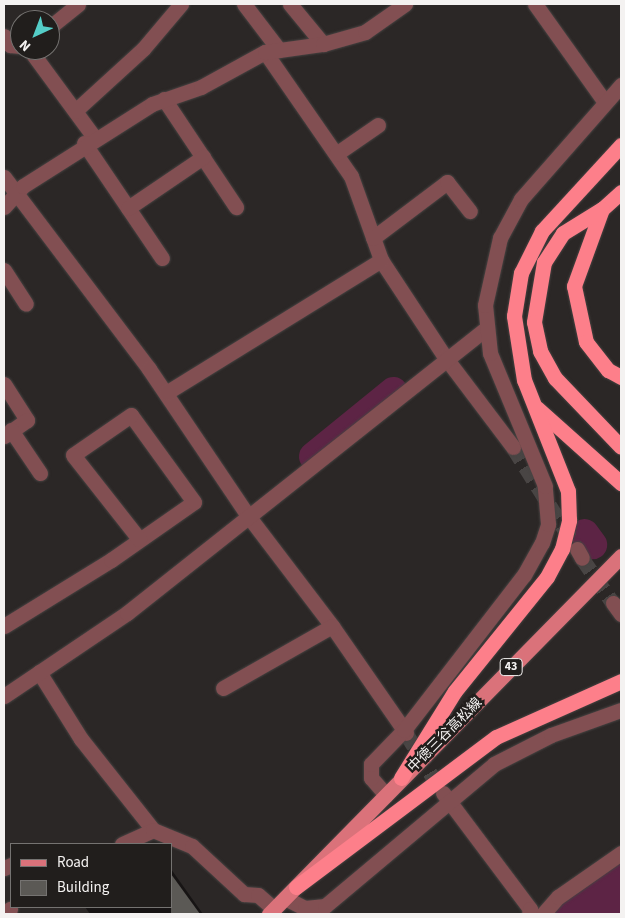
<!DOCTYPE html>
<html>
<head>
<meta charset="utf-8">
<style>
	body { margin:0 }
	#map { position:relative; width:625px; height:918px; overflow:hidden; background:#2b2726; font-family:"Source Sans 3","Noto Sans JP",sans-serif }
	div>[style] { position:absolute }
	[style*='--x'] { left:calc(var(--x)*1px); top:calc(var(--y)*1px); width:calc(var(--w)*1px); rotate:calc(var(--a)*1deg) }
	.water>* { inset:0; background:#5d2445 }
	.shadow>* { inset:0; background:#0007 }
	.river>* { height:29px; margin:-14.5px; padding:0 14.5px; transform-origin:14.5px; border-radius:14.5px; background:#5d2445 }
	.building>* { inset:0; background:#5b5955 }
	.minor-tunnel>* { height:15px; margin-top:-7.5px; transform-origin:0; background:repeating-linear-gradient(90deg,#494544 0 15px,transparent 0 23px) }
	.roads { filter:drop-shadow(0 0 1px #474342) drop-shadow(0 0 1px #474342) }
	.minor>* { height:15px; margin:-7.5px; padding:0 7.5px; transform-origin:7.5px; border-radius:7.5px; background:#824f52 }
	.major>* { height:15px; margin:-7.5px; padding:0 7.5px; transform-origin:7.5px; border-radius:7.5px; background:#da727a }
	.highway>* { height:15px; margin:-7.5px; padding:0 7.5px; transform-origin:7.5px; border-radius:7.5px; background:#fd7f8a }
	span { translate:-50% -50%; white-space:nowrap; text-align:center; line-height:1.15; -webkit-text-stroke:5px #211e1c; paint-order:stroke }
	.shield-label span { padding:1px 4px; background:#211e1c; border:1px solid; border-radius:4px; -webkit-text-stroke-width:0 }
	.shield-label { font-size:12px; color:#f4f2f1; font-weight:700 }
	.street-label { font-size:14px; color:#f4f2f1 }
	.frame { position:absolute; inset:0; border:5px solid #f4f2f1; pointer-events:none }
	.legend { position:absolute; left:10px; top:843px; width:162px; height:65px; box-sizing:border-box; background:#211e1c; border:1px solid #757371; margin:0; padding:6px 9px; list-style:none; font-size:15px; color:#f4f2f1 }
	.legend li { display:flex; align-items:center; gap:10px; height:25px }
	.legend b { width:25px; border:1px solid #757371 }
	.north { position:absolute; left:10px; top:10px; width:50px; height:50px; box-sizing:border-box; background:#211e1c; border:1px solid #757371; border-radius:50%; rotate:223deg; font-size:14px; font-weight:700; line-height:20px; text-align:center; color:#f4f2f1 }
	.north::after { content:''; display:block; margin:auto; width:18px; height:22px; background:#54cdc7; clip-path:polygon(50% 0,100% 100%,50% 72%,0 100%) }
</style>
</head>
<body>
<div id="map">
	<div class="water">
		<div style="clip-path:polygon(621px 862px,621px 914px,551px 914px,565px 899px)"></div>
	</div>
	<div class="shadow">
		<div style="clip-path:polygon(171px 869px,203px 914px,90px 914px,85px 907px,171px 907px)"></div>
	</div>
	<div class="river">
		<div style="--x:313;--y:456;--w:103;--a:-39.1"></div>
		<div style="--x:584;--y:533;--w:14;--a:54"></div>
	</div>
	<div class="building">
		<div style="clip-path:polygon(171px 874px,200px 914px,171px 914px)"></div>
	</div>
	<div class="minor-tunnel">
		<div style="--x:513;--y:447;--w:120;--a:57.9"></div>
		<div style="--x:582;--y:558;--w:55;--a:55.4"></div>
		<div style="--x:406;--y:733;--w:69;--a:58.6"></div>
	</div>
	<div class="roads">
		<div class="minor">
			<div style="--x:244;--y:4;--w:58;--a:52.7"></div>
			<div style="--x:290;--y:4;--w:52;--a:50.5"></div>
			<div style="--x:535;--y:4;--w:120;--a:54.5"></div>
			<div style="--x:50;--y:27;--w:36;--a:-39"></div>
			<div style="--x:4;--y:36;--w:11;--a:56"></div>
			<div style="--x:10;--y:45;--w:10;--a:6"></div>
			<div style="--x:30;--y:50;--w:108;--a:53.7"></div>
			<div style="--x:265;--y:52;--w:151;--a:55.3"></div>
			<div style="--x:351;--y:176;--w:89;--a:70.3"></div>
			<div style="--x:381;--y:260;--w:116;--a:56.6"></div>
			<div style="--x:445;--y:357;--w:113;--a:52.9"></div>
			<div style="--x:164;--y:99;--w:130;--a:56.3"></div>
			<div style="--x:75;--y:111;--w:92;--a:-42.4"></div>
			<div style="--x:143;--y:49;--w:59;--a:-49.8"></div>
			<div style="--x:84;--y:143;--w:139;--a:55.9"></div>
			<div style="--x:336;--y:154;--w:51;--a:-34.6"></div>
			<div style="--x:4;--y:177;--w:241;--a:52.9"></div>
			<div style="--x:149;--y:369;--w:179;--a:56"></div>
			<div style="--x:249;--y:517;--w:137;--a:52.7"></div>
			<div style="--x:332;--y:626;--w:130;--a:55.3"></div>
			<div style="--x:4;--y:207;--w:28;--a:-48"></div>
			<div style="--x:23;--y:186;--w:153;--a:-32.4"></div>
			<div style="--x:152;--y:104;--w:52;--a:-19.1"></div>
			<div style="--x:201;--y:87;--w:73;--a:-28.7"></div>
			<div style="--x:265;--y:52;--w:59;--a:-7.9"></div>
			<div style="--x:323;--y:44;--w:44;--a:-15.9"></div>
			<div style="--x:365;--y:32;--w:49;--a:-35"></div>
			<div style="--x:128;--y:208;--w:91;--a:-34.2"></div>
			<div style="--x:373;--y:238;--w:93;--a:-37.1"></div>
			<div style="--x:447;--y:182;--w:37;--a:52"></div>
			<div style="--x:4;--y:270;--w:40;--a:57.1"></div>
			<div style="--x:4;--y:384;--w:43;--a:57.4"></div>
			<div style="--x:27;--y:420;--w:28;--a:145"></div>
			<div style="--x:166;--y:393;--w:253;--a:-31.7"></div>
			<div style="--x:11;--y:430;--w:52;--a:56"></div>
			<div style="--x:577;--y:549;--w:10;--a:61"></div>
			<div style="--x:613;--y:603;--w:14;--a:54"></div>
			<div style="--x:4;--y:626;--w:126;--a:-31.7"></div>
			<div style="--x:111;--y:560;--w:101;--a:-34.9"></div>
			<div style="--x:194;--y:502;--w:107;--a:-125.9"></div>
			<div style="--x:131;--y:415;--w:70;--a:145.4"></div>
			<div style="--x:73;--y:455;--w:107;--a:51.8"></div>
			<div style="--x:39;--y:672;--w:79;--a:57.9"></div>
			<div style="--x:81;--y:739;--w:116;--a:51.6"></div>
			<div style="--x:223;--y:688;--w:125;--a:-29.6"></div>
			<div style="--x:4;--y:696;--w:148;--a:-34"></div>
			<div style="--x:127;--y:613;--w:457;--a:-38.4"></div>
			<div style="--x:443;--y:793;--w:145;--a:53.1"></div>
			<div style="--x:530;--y:909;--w:5;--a:101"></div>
			<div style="--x:386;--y:795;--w:23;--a:-131"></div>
			<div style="--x:371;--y:778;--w:14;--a:-90"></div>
			<div style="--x:371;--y:764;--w:47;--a:-45.9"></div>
			<div style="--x:404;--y:730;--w:196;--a:-52.3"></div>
			<div style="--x:524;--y:575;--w:37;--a:-61"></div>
			<div style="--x:542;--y:543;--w:20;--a:-72"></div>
			<div style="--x:548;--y:524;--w:38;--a:-95"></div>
			<div style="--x:545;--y:486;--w:144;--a:-112.5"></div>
			<div style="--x:490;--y:353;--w:48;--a:-95.9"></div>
			<div style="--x:485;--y:305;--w:69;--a:-77.4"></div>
			<div style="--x:500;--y:238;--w:44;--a:-61.7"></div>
			<div style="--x:521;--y:199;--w:152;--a:-48.7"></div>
			<div style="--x:122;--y:844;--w:34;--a:-24"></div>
			<div style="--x:153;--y:830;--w:42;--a:22.3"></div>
			<div style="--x:192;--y:846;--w:71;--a:42.7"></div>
			<div style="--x:244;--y:894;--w:14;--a:4"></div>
			<div style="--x:258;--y:895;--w:21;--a:41"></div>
			<div style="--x:4;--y:868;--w:8;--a:-23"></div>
			<div style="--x:285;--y:898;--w:22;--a:27"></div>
			<div style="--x:305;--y:908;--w:20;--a:-6"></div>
			<div style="--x:325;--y:906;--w:221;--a:-40"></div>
			<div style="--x:494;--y:764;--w:64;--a:-27"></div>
			<div style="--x:551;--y:735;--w:74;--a:-19.7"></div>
			<div style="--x:4;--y:914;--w:8;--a:-40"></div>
			<div style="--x:543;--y:914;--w:23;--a:-49"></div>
			<div style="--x:558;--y:897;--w:77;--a:-34.9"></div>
		</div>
		<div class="major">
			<div style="--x:269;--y:914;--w:502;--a:-45.48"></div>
		</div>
		<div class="highway">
			<div style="--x:621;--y:192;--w:25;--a:138"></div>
			<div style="--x:602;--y:209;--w:82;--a:110"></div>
			<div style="--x:574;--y:286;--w:57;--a:77.9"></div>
			<div style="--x:586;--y:342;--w:36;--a:52"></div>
			<div style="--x:608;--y:370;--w:15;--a:28"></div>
			<div style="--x:602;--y:209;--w:46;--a:148.4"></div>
			<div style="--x:563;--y:233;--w:35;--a:123"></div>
			<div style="--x:544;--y:262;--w:61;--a:99.5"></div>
			<div style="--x:534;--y:322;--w:30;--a:78"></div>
			<div style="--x:540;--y:351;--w:31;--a:61"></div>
			<div style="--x:555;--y:378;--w:95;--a:46.3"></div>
			<div style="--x:537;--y:408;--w:113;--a:41.8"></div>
			<div style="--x:401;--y:778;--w:102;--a:-58.2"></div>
			<div style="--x:455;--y:691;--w:146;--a:-51.1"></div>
			<div style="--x:547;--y:577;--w:32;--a:-62"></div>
			<div style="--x:562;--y:549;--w:30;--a:-76"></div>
			<div style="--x:569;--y:520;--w:29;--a:-92"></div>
			<div style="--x:568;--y:491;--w:119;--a:-111.6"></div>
			<div style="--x:524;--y:380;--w:65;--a:-98.9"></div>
			<div style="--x:514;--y:316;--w:44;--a:-80.8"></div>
			<div style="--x:521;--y:273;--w:47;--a:-63.4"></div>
			<div style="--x:542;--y:231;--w:117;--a:-47.4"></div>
			<div style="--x:296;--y:887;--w:250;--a:-36.9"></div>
			<div style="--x:496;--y:737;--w:137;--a:-24.1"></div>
		</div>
	</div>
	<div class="shield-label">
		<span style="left:511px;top:667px">43</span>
	</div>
	<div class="street-label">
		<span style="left:445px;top:735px;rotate:-45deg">中徳三谷高松線</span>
	</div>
	<div class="frame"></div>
	<ul class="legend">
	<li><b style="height:6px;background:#da727a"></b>Road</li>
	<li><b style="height:14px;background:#5b5955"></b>Building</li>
	</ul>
	<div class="north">N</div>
</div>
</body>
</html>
